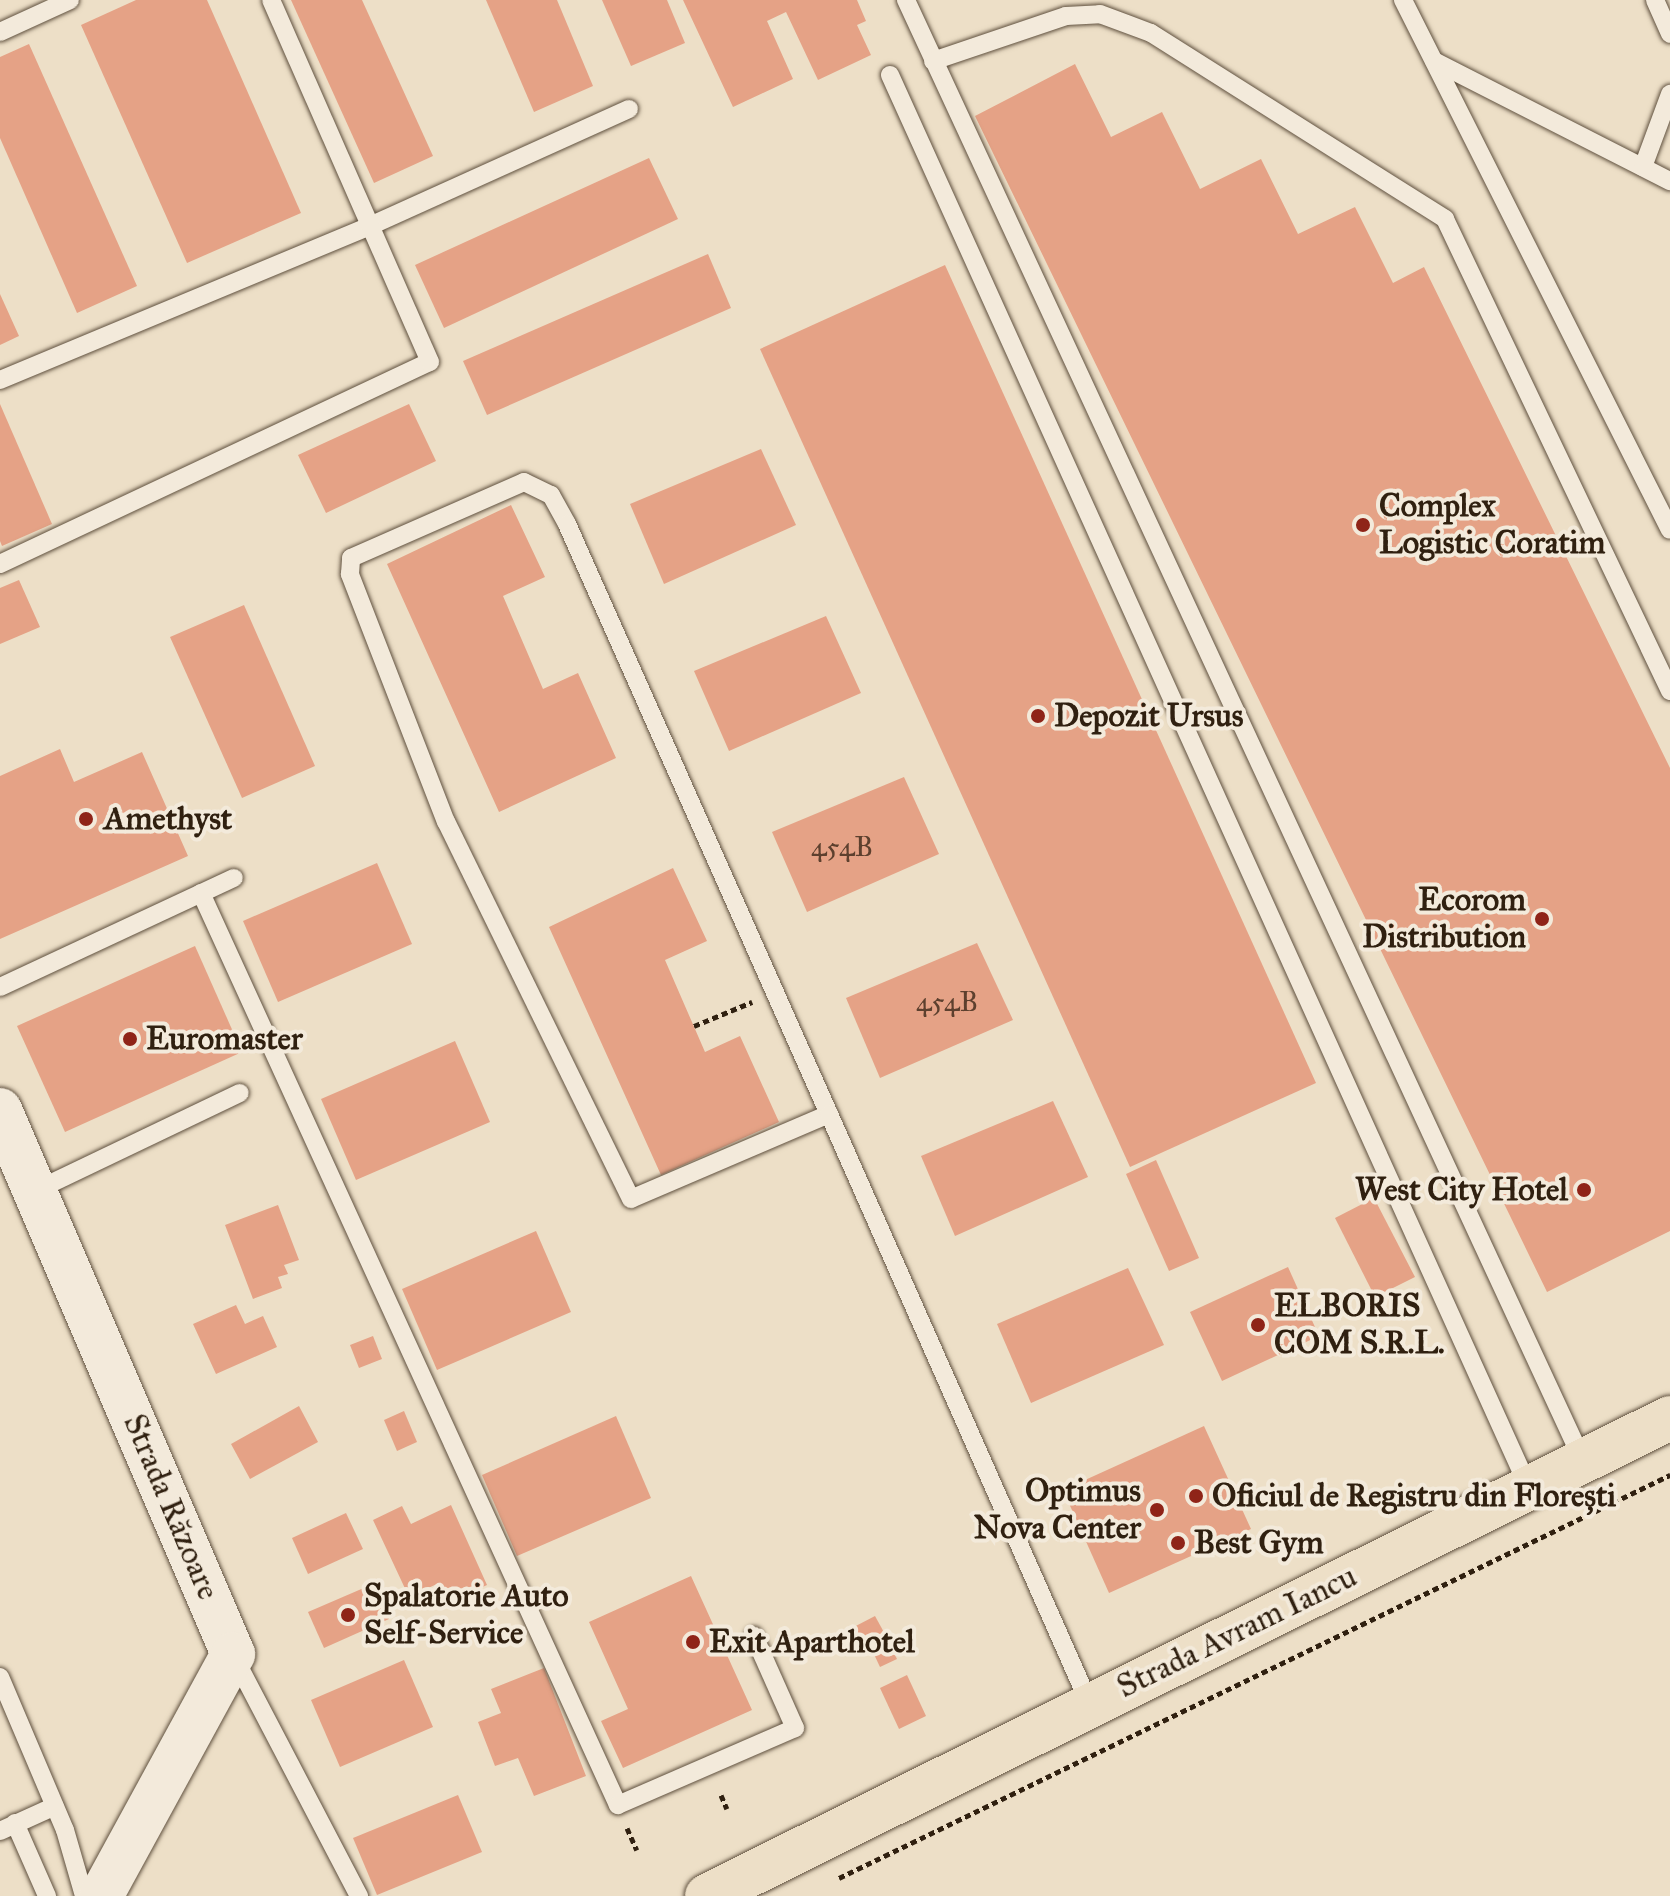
<!DOCTYPE html>
<html>
<head>
<meta charset="utf-8">
<style>
	body { margin:0 }
	#map { position:relative; width:1670px; height:1896px; overflow:hidden; background:#eddfc7; font-family:"IM FELL Great Primer",serif }
	div>[style] { position:absolute }
	[style*='--x'] { left:calc(var(--x)*1px); top:calc(var(--y)*1px); width:calc(var(--w)*1px); rotate:calc(var(--a)*1deg) }
	.building>* { inset:0; background:#e5a286 }
	.path>* { height:5px; margin-top:-2.5px; transform-origin:0; background:repeating-linear-gradient(90deg,#302010 0 6px,transparent 0 10px) }
	.roads { filter:drop-shadow(0 0 2px #5f503e) drop-shadow(0 0 2px #5f503e) }
	.service>* { height:18px; margin:-9px; padding:0 9px; transform-origin:9px; border-radius:9px; background:#f3eadb }
	.tertiary>* { height:44px; margin:-22px; padding:0 22px; transform-origin:22px; border-radius:22px; background:#f3eadb }
	.primary>* { height:44px; margin:-22px; padding:0 22px; transform-origin:22px; border-radius:22px; background:#eddfc7 }
	.dots>* { width:22px; height:22px; translate:-50% -50%; box-sizing:border-box; border:4px solid #f3eadb; border-radius:50% }
	span { translate:-50% -50%; white-space:nowrap; text-align:center; line-height:1.15; -webkit-text-stroke:8px #f3eadb; paint-order:stroke }
	.number-label { font-size:28px; color:#5d402e }
	.number-label span { -webkit-text-stroke-width:0 }
	.poi-label { font-size:32px; color:#302010; font-weight:700 }
	.left { translate:0 -50%; text-align:left }
	.right { translate:-100% -50%; text-align:right }
	.street-label { font-size:32px; color:#302010 }
</style>
</head>
<body>
<div id="map">
	<div class="building">
		<div style="clip-path:polygon(136px 0,207px 0,301px 213px,187px 263px,81px 25px)"></div>
		<div style="clip-path:polygon(291px 0,362px 0,433px 156px,374px 183px)"></div>
		<div style="clip-path:polygon(486px 0,557px 0,593px 86px,534px 112px)"></div>
		<div style="clip-path:polygon(602px 0,667px 0,685px 43px,631px 66px)"></div>
		<div style="clip-path:polygon(683px 0,857px 0,866px 21px,857px 25px,871px 55px,818px 80px,786px 12px,767px 21px,793px 79px,733px 107px)"></div>
		<div style="clip-path:polygon(29px 44px,137px 286px,77px 313px,0 138px,0 57px)"></div>
		<div style="clip-path:polygon(1075px 64px,1111px 137px,1162px 112px,1200px 189px,1261px 159px,1298px 234px,1355px 207px,1393px 283px,1424px 267px,1670px 768px,1670px 1231px,1547px 1292px,975px 116px)"></div>
		<div style="clip-path:polygon(649px 158px,678px 219px,444px 328px,415px 265px)"></div>
		<div style="clip-path:polygon(708px 254px,731px 308px,487px 415px,463px 361px)"></div>
		<div style="clip-path:polygon(945px 265px,1316px 1083px,1130px 1167px,760px 349px)"></div>
		<div style="clip-path:polygon(0 294px,19px 336px,0 345px)"></div>
		<div style="clip-path:polygon(0 404px,52px 524px,2px 546px,0 541px)"></div>
		<div style="clip-path:polygon(409px 404px,436px 461px,326px 513px,298px 455px)"></div>
		<div style="clip-path:polygon(761px 449px,796px 525px,664px 584px,630px 504px)"></div>
		<div style="clip-path:polygon(511px 505px,545px 577px,503px 596px,543px 689px,578px 673px,616px 758px,499px 812px,387px 564px)"></div>
		<div style="clip-path:polygon(19px 580px,40px 627px,0 644px,0 588px)"></div>
		<div style="clip-path:polygon(244px 605px,315px 766px,242px 798px,170px 637px)"></div>
		<div style="clip-path:polygon(826px 616px,861px 693px,729px 751px,694px 671px)"></div>
		<div style="clip-path:polygon(60px 749px,74px 782px,142px 752px,188px 856px,0 939px,0 776px)"></div>
		<div style="clip-path:polygon(904px 777px,939px 854px,807px 912px,772px 832px)"></div>
		<div style="clip-path:polygon(377px 863px,412px 944px,278px 1002px,243px 921px)"></div>
		<div style="clip-path:polygon(673px 868px,707px 941px,665px 960px,705px 1052px,740px 1036px,779px 1122px,661px 1175px,549px 927px)"></div>
		<div style="clip-path:polygon(977px 943px,1013px 1020px,880px 1078px,846px 998px)"></div>
		<div style="clip-path:polygon(195px 946px,242px 1052px,65px 1132px,17px 1026px)"></div>
		<div style="clip-path:polygon(455px 1041px,490px 1122px,356px 1180px,321px 1099px)"></div>
		<div style="clip-path:polygon(1053px 1101px,1088px 1177px,955px 1236px,921px 1156px)"></div>
		<div style="clip-path:polygon(1156px 1160px,1199px 1258px,1169px 1271px,1126px 1174px)"></div>
		<div style="clip-path:polygon(1374px 1198px,1415px 1277px,1375px 1297px,1335px 1218px)"></div>
		<div style="clip-path:polygon(278px 1205px,299px 1260px,284px 1265px,288px 1274px,278px 1277px,282px 1288px,253px 1299px,225px 1225px)"></div>
		<div style="clip-path:polygon(536px 1231px,571px 1312px,437px 1370px,402px 1289px)"></div>
		<div style="clip-path:polygon(1288px 1267px,1319px 1336px,1222px 1381px,1190px 1312px)"></div>
		<div style="clip-path:polygon(1128px 1268px,1164px 1345px,1031px 1403px,997px 1324px)"></div>
		<div style="clip-path:polygon(236px 1305px,245px 1324px,263px 1316px,277px 1347px,216px 1374px,193px 1324px)"></div>
		<div style="clip-path:polygon(373px 1336px,382px 1359px,359px 1368px,350px 1345px)"></div>
		<div style="clip-path:polygon(299px 1406px,318px 1442px,250px 1479px,231px 1444px)"></div>
		<div style="clip-path:polygon(404px 1411px,417px 1442px,397px 1451px,384px 1420px)"></div>
		<div style="clip-path:polygon(616px 1416px,651px 1498px,517px 1556px,482px 1475px)"></div>
		<div style="clip-path:polygon(1204px 1426px,1251px 1529px,1109px 1593px,1063px 1490px)"></div>
		<div style="clip-path:polygon(451px 1505px,487px 1585px,448px 1603px,439px 1583px,409px 1597px,373px 1520px,402px 1506px,411px 1524px)"></div>
		<div style="clip-path:polygon(346px 1513px,363px 1549px,308px 1574px,292px 1538px)"></div>
		<div style="clip-path:polygon(691px 1576px,752px 1710px,623px 1768px,601px 1721px,628px 1709px,589px 1622px)"></div>
		<div style="clip-path:polygon(373px 1584px,389px 1619px,324px 1648px,308px 1612px)"></div>
		<div style="clip-path:polygon(875px 1616px,886px 1636px,861px 1649px,850px 1629px)"></div>
		<div style="clip-path:polygon(888px 1642px,897px 1659px,880px 1667px,872px 1650px)"></div>
		<div style="clip-path:polygon(404px 1660px,433px 1727px,340px 1767px,311px 1700px)"></div>
		<div style="clip-path:polygon(544px 1668px,586px 1776px,534px 1796px,518px 1758px,495px 1766px,478px 1722px,501px 1713px,491px 1689px)"></div>
		<div style="clip-path:polygon(907px 1675px,926px 1716px,899px 1729px,880px 1688px)"></div>
		<div style="clip-path:polygon(458px 1795px,482px 1852px,377px 1895px,353px 1838px)"></div>
	</div>
	<div class="path">
		<div style="--x:694;--y:1026;--w:63;--a:-22.5"></div>
		<div style="--x:721;--y:1795;--w:15;--a:67"></div>
		<div style="--x:627;--y:1828;--w:24;--a:66"></div>
		<div style="--x:839;--y:1878;--w:924;--a:-25.87"></div>
	</div>
	<div class="roads">
		<div class="service">
			<div style="--x:906;--y:0;--w:1610;--a:65.14"></div>
			<div style="--x:1403;--y:0;--w:593;--a:63.26"></div>
			<div style="--x:1655;--y:0;--w:37;--a:66"></div>
			<div style="--x:0;--y:32;--w:77;--a:-24.6"></div>
			<div style="--x:933;--y:61;--w:140;--a:-18.7"></div>
			<div style="--x:1066;--y:16;--w:34;--a:-3"></div>
			<div style="--x:1100;--y:14;--w:54;--a:20.4"></div>
			<div style="--x:1151;--y:33;--w:348;--a:32.3"></div>
			<div style="--x:1445;--y:219;--w:523;--a:64.51"></div>
			<div style="--x:1434;--y:61;--w:265;--a:27"></div>
			<div style="--x:890;--y:75;--w:1551;--a:65.67"></div>
			<div style="--x:1643;--y:167;--w:78;--a:-69.7"></div>
			<div style="--x:0;--y:380;--w:403;--a:-22.6"></div>
			<div style="--x:372;--y:225;--w:282;--a:-24.3"></div>
			<div style="--x:0;--y:564;--w:475;--a:-25.2"></div>
			<div style="--x:430;--y:362;--w:395;--a:-113.7"></div>
			<div style="--x:201;--y:893;--w:1003;--a:65.43"></div>
			<div style="--x:618;--y:1805;--w:193;--a:-23.5"></div>
			<div style="--x:795;--y:1728;--w:101;--a:-114"></div>
			<div style="--x:0;--y:987;--w:258;--a:-25"></div>
			<div style="--x:829;--y:1114;--w:215;--a:156.8"></div>
			<div style="--x:631;--y:1199;--w:420;--a:-116.1"></div>
			<div style="--x:446;--y:822;--w:266;--a:-111.2"></div>
			<div style="--x:350;--y:574;--w:16;--a:-86"></div>
			<div style="--x:351;--y:558;--w:189;--a:-23.7"></div>
			<div style="--x:524;--y:482;--w:30;--a:26"></div>
			<div style="--x:551;--y:495;--w:33;--a:61"></div>
			<div style="--x:567;--y:524;--w:646;--a:66.06"></div>
			<div style="--x:829;--y:1114;--w:646;--a:66.17"></div>
			<div style="--x:35;--y:1191;--w:227;--a:-25.6"></div>
			<div style="--x:234;--y:1657;--w:270;--a:62.4"></div>
			<div style="--x:0;--y:1677;--w:166;--a:67"></div>
			<div style="--x:65;--y:1830;--w:69;--a:73.9"></div>
			<div style="--x:15;--y:1823;--w:80;--a:66.3"></div>
			<div style="--x:0;--y:1831;--w:60;--a:-24.4"></div>
		</div>
		<div class="tertiary">
			<div style="--x:0;--y:1110;--w:592;--a:66.81"></div>
			<div style="--x:233;--y:1654;--w:276;--a:118.6"></div>
		</div>
		<div class="primary">
			<div style="--x:707;--y:1896;--w:1075;--a:-26.4"></div>
		</div>
	</div>
	<div class="dots">
		<div style="left:1363px;top:525px;background:#8f2418"></div>
		<div style="left:1038px;top:716px;background:#8f2418"></div>
		<div style="left:86px;top:819px;background:#8f2418"></div>
		<div style="left:1542px;top:919px;background:#8f2418"></div>
		<div style="left:130px;top:1039px;background:#8f2418"></div>
		<div style="left:1584px;top:1190px;background:#8f2418"></div>
		<div style="left:1258px;top:1325px;background:#8f2418"></div>
		<div style="left:1196px;top:1496px;background:#8f2418"></div>
		<div style="left:1157px;top:1510px;background:#8f2418"></div>
		<div style="left:1178px;top:1543px;background:#8f2418"></div>
		<div style="left:348px;top:1615px;background:#8f2418"></div>
		<div style="left:693px;top:1642px;background:#8f2418"></div>
	</div>
	<div class="number-label">
		<span style="left:842px;top:847px">454B</span>
		<span style="left:947px;top:1002px">454B</span>
	</div>
	<div class="poi-label">
		<span class="left" style="left:1379px;top:525px">Complex<br>Logistic Coratim</span>
		<span class="left" style="left:1054px;top:716px">Depozit Ursus</span>
		<span class="left" style="left:104px;top:819px">Amethyst</span>
		<span class="right" style="left:1526px;top:919px">Ecorom<br>Distribution</span>
		<span class="left" style="left:146px;top:1039px">Euromaster</span>
		<span class="right" style="left:1568px;top:1190px">West City Hotel</span>
		<span class="left" style="left:1274px;top:1325px">ELBORIS<br>COM S.R.L.</span>
		<span class="right" style="left:1141px;top:1510px">Optimus<br>Nova Center</span>
		<span class="left" style="left:1212px;top:1496px">Oficiul de Registru din Florești</span>
		<span class="left" style="left:1194px;top:1543px">Best Gym</span>
		<span class="left" style="left:364px;top:1615px">Spalatorie Auto<br>Self-Service</span>
		<span class="left" style="left:709px;top:1642px">Exit Aparthotel</span>
	</div>
	<div class="street-label">
		<span style="left:171px;top:1507px;rotate:67deg">Strada Răzoare</span>
		<span style="left:1237px;top:1632px;rotate:-26deg">Strada Avram Iancu</span>
	</div>
</div>
</body>
</html>
